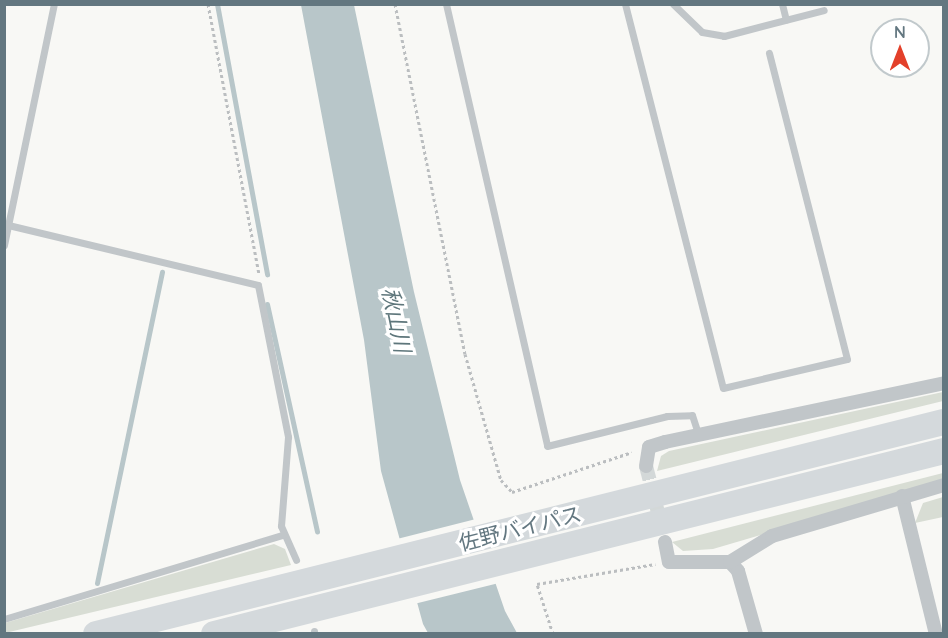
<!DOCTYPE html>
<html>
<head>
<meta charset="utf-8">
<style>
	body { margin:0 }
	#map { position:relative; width:948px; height:638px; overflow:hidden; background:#f8f8f5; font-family:Quicksand,"Noto Sans JP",sans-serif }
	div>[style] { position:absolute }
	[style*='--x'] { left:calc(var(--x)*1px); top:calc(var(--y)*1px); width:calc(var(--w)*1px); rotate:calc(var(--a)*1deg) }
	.green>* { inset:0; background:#d8ddd4 }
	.water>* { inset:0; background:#b8c6c9 }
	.pier>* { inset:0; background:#f8f8f5 }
	.stream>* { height:5px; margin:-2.5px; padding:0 2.5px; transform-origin:2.5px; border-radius:2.5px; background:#b8c6c9 }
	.street-tunnel>* { height:14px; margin-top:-7px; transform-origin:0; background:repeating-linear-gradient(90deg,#d3d8d8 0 14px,transparent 0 21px) }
	.path>* { height:3px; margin-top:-1.5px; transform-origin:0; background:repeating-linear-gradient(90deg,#bbbec0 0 3px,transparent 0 6px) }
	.lane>* { height:7px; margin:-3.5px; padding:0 3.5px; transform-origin:3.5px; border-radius:3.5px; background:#c1c6c9 }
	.street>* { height:14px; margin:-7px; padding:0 7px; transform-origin:7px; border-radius:7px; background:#c1c6c9 }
	.highway>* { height:26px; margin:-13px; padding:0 13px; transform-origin:13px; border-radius:13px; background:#d4d9dc }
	span { translate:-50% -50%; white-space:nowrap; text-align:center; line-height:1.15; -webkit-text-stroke:6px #fff; paint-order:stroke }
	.street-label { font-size:21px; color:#637780 }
	.water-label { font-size:22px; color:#5e767b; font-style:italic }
	.frame { position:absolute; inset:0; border:6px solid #637780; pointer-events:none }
	.north { position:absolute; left:870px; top:18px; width:60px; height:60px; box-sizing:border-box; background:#fff; border:2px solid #c1c9cc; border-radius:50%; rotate:0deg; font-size:16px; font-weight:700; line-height:24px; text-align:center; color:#637780 }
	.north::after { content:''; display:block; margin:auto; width:21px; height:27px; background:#e3402a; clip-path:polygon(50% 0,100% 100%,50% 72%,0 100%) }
</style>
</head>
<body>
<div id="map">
	<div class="green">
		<div style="clip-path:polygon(943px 392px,943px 401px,657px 471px,661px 456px,669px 451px)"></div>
		<div style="clip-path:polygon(943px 473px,943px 481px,713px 549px,683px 551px,672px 542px)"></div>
		<div style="clip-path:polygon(943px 497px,943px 517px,915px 523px,923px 503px)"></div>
		<div style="clip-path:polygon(274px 544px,285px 549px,291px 565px,5px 633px,5px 623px)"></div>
	</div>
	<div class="water">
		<div style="clip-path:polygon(301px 5px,354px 5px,414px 292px,460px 480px,505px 611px,517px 633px,428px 633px,423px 624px,381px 471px,364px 340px)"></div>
	</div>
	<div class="pier">
		<div style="clip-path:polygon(476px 519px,499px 583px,414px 604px,397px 539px)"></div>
	</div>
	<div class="stream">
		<div style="--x:217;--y:4;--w:275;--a:79.5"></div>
		<div style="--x:267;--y:304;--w:233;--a:77.6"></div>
		<div style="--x:97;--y:583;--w:318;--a:-78.2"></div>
	</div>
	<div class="street-tunnel">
		<div style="--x:646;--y:466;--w:64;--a:75.5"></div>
	</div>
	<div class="path">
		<div style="--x:208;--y:4;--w:275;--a:79.3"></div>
		<div style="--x:395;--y:4;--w:357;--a:78.7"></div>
		<div style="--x:465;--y:354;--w:131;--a:74.1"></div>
		<div style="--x:501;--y:480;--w:16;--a:47"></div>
		<div style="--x:512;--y:492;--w:126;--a:-18.4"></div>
		<div style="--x:553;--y:634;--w:52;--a:-107.7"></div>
		<div style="--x:537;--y:584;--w:120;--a:-9.6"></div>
	</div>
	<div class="lane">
		<div style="--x:446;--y:4;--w:453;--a:77.1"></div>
		<div style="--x:547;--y:446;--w:124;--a:-14"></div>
		<div style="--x:667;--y:416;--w:25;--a:-2"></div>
		<div style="--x:692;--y:415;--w:20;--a:72"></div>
		<div style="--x:625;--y:4;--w:396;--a:75.7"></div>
		<div style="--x:723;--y:388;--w:127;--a:-13.2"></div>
		<div style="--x:847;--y:359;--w:316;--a:-104.3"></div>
		<div style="--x:673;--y:4;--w:40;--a:44"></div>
		<div style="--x:702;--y:32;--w:22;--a:10"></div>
		<div style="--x:724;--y:36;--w:103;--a:-14.6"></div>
		<div style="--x:782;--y:4;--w:16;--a:76"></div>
		<div style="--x:4;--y:224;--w:261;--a:13.5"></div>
		<div style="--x:258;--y:285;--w:155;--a:78.8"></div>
		<div style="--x:288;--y:437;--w:89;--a:94.5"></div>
		<div style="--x:281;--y:526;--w:37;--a:66"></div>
		<div style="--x:4;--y:245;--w:246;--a:-78.3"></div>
		<div style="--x:4;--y:619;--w:291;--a:-16.8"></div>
		<div style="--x:314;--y:631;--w:3;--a:90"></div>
	</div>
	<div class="street">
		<div style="--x:646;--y:466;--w:19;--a:-81"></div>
		<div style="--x:649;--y:447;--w:17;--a:-17"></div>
		<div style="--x:665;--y:442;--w:285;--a:-11.9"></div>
		<div style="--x:902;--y:496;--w:142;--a:76.2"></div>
		<div style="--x:665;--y:542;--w:20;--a:79"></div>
		<div style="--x:669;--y:562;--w:61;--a:0"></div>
		<div style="--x:730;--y:562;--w:12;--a:48"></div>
		<div style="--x:738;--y:571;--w:66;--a:74.1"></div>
		<div style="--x:730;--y:562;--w:49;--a:-31.8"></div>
		<div style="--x:772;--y:536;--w:179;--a:-16.5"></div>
	</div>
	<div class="highway">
		<div style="--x:96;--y:634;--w:874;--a:-14.04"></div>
		<div style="--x:214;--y:634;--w:753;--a:-14.07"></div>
	</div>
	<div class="street-label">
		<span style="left:520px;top:528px;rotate:-14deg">佐野バイパス</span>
	</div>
	<div class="water-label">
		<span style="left:396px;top:320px;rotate:78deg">秋山川</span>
	</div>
	<div class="frame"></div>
	<div class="north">N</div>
</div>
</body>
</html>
